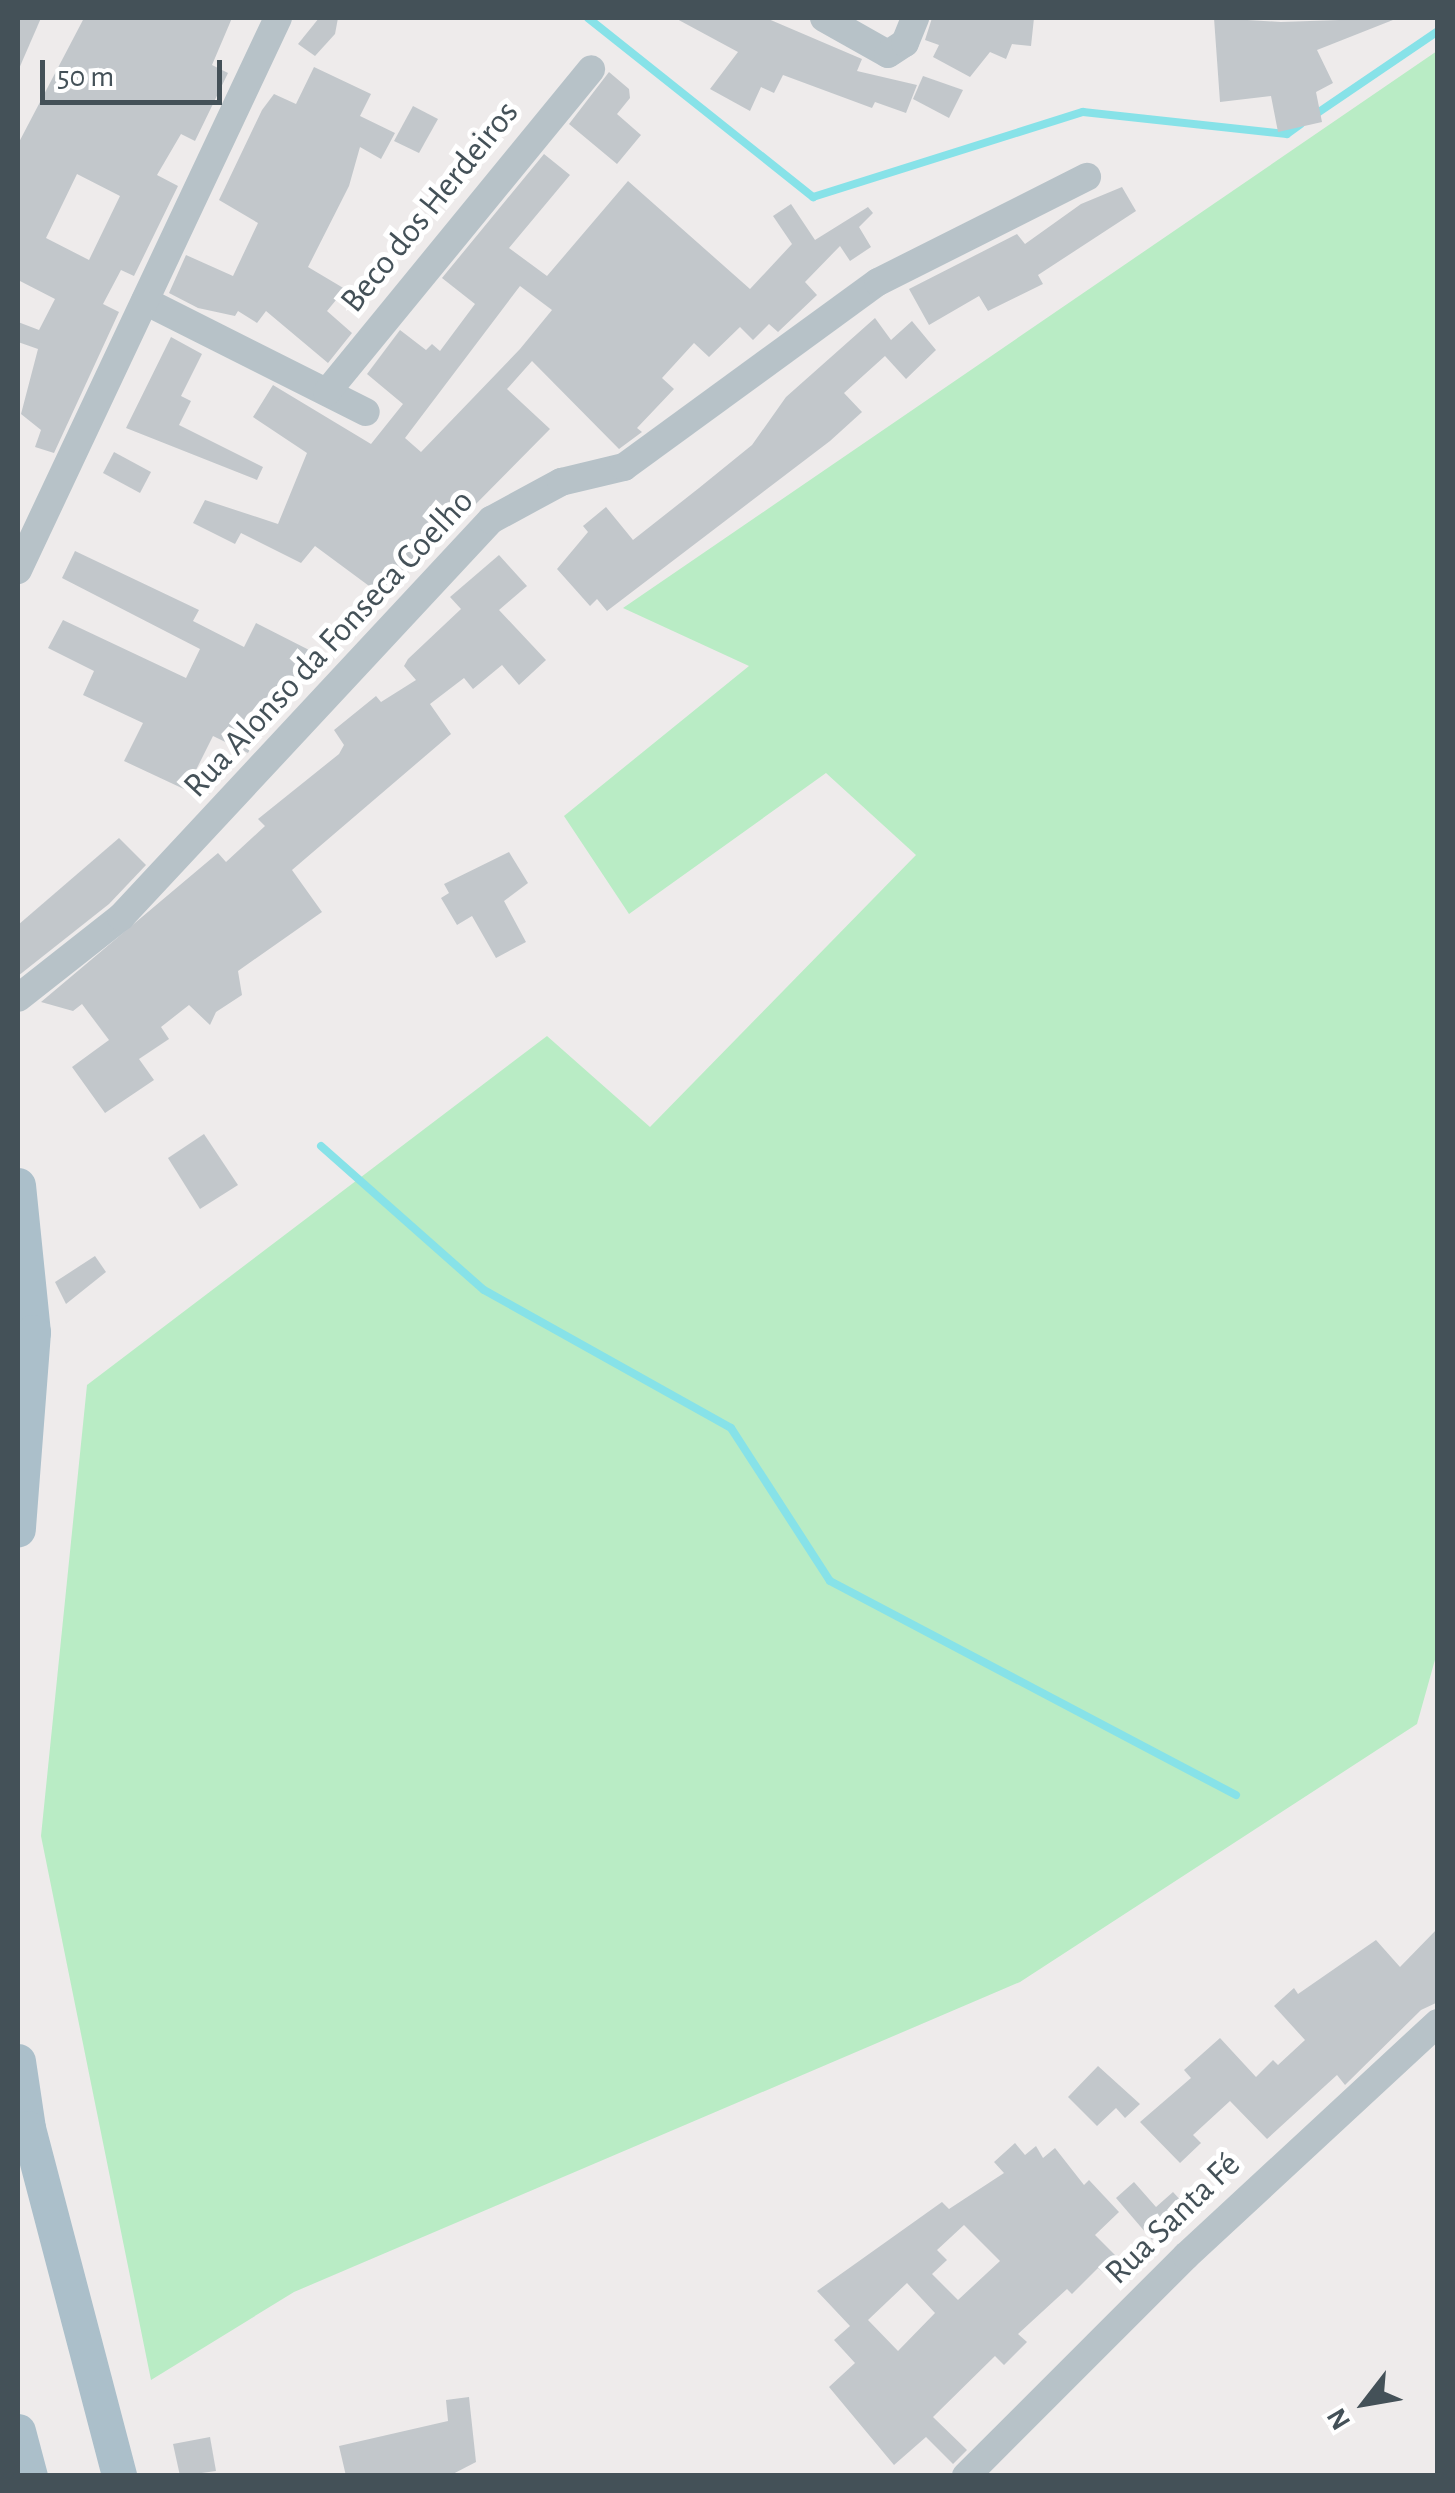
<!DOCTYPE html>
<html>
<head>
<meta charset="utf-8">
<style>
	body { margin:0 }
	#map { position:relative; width:1455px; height:2493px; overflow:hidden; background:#eeebeb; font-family:"Alegreya Sans",sans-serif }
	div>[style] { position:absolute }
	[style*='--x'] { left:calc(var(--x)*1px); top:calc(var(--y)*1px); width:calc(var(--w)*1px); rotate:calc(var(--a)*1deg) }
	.green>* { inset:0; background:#b9ecc5 }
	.stream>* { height:8px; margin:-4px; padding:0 4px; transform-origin:4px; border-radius:4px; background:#87e2e8 }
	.building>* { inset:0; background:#c2c7cb }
	.minor>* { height:28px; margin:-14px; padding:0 14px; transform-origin:14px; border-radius:14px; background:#b7c2c8 }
	.major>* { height:35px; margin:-17.5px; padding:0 17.5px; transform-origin:17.5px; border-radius:17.5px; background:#abbfca }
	span { translate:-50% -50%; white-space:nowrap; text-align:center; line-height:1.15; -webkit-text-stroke:10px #fff; paint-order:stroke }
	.street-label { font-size:35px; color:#445158 }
	.frame { position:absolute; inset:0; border:20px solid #445158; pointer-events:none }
	.north { position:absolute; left:1315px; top:2353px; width:100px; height:100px; -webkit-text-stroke:8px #fff; paint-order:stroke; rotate:239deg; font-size:28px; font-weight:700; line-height:40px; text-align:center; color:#445158 }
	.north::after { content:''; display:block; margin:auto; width:35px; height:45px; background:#445158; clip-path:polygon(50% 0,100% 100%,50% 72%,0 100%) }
	.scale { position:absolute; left:40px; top:60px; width:182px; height:45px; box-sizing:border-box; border:5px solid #445158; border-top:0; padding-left:12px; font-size:30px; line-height:35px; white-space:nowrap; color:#445158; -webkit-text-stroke:8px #fff; paint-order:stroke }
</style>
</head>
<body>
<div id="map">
	<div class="green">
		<div style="clip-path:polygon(1437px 51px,1438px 1649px,1417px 1724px,1020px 1982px,294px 2292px,151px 2380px,41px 1836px,87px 1385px,547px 1036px,650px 1127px,916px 855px,826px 773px,629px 914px,564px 816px,749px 666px,623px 608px)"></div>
	</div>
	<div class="stream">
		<div style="--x:588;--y:18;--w:288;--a:38.5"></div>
		<div style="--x:813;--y:197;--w:283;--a:-17.5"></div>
		<div style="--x:1083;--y:112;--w:205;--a:6.2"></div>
		<div style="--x:1287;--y:134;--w:17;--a:-36"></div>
		<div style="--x:1313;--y:116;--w:151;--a:-34.2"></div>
		<div style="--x:321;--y:1146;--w:217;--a:41.5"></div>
		<div style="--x:484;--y:1290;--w:283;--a:29.2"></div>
		<div style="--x:731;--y:1428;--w:182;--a:57.1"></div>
		<div style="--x:830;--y:1581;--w:459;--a:27.8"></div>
	</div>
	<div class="building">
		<div style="clip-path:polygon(18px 18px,41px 18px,18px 71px)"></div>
		<div style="clip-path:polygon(evenodd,84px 18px,232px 18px,212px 65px,228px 73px,195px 141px,181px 134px,157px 175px,178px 186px,134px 276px,121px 270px,103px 304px,119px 312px,54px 453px,35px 447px,41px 430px,21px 414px,38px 349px,18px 342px,18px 322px,39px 330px,55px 299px,18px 280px,18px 144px,84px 18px,77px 174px,120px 196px,89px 260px,46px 238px,77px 174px)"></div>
		<div style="clip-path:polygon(319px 18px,338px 18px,335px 34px,315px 56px,298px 44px)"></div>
		<div style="clip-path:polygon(675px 18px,766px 18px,862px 59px,857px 71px,917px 85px,906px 113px,875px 102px,872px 108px,783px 75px,774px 93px,761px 87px,750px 111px,710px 89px,738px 52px)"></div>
		<div style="clip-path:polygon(932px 18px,1034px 18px,1031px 46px,1012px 44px,1006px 59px,990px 52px,970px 77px,933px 57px,939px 45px,925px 40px)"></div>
		<div style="clip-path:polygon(1214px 18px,1281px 22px,1398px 18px,1317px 50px,1333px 83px,1316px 92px,1322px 122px,1278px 132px,1271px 96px,1220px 102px)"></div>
		<div style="clip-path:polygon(314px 67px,371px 94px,360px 116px,395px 133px,381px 159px,360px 147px,349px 186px,308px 267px,345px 289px,327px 311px,352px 333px,328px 363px,266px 311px,257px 323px,238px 311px,235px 316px,198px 308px,169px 293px,186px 255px,233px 276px,258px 223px,219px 200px,262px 110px,274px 94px,296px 104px)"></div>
		<div style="clip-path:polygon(609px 72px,629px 89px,630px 98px,617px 114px,641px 135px,617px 164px,569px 124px)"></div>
		<div style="clip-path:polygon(923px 76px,963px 90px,949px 118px,913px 99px)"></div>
		<div style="clip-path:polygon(413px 106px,438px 119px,419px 153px,394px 141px)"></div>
		<div style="clip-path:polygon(evenodd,544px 154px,570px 175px,509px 248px,547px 276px,628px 181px,750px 289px,792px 244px,773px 216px,791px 204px,815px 240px,868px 207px,873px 213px,859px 227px,871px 247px,850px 261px,840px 246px,805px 282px,817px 295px,778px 332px,769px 324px,753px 340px,740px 327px,709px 357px,694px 343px,662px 378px,674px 389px,637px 428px,642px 432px,619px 449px,532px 361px,507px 389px,550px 429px,384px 597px,315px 546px,301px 563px,241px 533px,235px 544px,193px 523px,205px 500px,278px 524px,307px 453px,253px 417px,273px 385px,371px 444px,403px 404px,367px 374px,400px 330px,426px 350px,432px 344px,440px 351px,475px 304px,442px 278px,544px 154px,520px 286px,552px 310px,520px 349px,527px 356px,520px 349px,421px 452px,405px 438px,520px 286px)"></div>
		<div style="clip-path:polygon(1122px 187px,1136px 211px,1038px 275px,1043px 284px,988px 311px,979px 296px,929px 325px,909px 289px,1017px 234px,1025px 244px,1081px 204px)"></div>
		<div style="clip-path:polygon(875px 318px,891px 340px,912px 321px,936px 350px,906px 379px,885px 356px,844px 393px,862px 412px,830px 441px,607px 611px,597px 599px,590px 606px,557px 569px,588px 532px,583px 526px,606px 507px,633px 540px,699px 488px,752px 445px,786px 397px)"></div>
		<div style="clip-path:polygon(171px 337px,202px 354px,181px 396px,191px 401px,179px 425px,263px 467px,257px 480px,126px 428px)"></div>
		<div style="clip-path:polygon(114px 452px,151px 472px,140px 493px,103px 473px)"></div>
		<div style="clip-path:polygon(75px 551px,199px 610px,193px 621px,244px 647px,256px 623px,313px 652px,291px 694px,282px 689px,248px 753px,213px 736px,186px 790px,124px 761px,143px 723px,83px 695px,94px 671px,48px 648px,63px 620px,186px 678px,200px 649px,62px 578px)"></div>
		<div style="clip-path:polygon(499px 555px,527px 586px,499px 610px,546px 660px,519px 685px,502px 665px,473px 689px,464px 678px,430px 704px,451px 734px,292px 870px,322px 912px,238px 971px,242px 995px,216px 1012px,210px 1025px,189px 1005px,161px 1027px,169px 1039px,139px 1059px,154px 1080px,105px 1113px,72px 1067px,109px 1040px,82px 1004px,73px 1011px,41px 1002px,218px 853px,226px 862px,265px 826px,258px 819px,339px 754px,344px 745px,334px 730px,376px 696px,381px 702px,416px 680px,404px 666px,408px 659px,461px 609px,450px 597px)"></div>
		<div style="clip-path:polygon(119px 838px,146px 865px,109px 904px,18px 976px,18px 925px)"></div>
		<div style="clip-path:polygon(509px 852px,528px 883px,504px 901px,526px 942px,496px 958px,472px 916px,457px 925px,441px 898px,449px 893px,444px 884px)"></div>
		<div style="clip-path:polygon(204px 1134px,238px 1185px,200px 1209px,168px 1158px)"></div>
		<div style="clip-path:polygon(95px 1256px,106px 1272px,66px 1304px,55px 1282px)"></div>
		<div style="clip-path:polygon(1438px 1928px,1438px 2002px,1421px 2010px,1345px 2085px,1337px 2075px,1267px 2139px,1230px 2101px,1193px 2135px,1201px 2143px,1180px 2163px,1140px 2122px,1191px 2078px,1184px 2070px,1220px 2038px,1256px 2077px,1273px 2060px,1278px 2065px,1305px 2040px,1274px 2006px,1294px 1988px,1298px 1994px,1376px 1940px,1400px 1967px)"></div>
		<div style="clip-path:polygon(1098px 2066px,1140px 2104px,1125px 2118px,1116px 2108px,1097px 2126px,1068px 2097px)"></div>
		<div style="clip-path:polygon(evenodd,1015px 2143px,1025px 2155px,1036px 2146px,1043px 2158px,1055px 2148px,1084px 2185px,1089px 2180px,1119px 2212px,1095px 2235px,1125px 2265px,1111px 2280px,1098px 2268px,1072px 2294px,1067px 2289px,1018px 2334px,1027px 2342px,1004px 2365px,995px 2356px,933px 2417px,967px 2450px,953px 2464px,926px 2437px,894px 2465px,829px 2387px,855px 2363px,834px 2340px,850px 2326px,817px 2291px,942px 2202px,949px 2209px,1004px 2173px,994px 2162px,1015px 2143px,964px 2225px,1000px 2261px,958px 2300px,932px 2274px,947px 2260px,937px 2250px,964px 2225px,1015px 2143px,907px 2283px,935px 2313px,898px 2351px,868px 2320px,907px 2283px)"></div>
		<div style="clip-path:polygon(1134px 2182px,1156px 2207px,1173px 2192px,1185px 2205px,1152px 2240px,1116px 2198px)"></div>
		<div style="clip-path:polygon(469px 2397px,476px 2462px,449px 2476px,346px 2476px,339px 2446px,448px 2421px,446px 2400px)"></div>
		<div style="clip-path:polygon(210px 2437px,216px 2471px,180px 2476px,173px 2444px)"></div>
	</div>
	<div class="minor">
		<div style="--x:824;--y:18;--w:73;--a:29.4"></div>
		<div style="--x:888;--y:54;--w:20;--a:-33"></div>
		<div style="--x:905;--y:43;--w:27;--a:-68"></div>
		<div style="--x:145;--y:301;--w:247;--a:26.7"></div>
		<div style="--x:327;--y:392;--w:417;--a:-50.7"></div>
		<div style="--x:18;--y:570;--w:610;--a:-64.78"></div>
		<div style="--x:18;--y:998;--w:131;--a:-38.2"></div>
		<div style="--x:121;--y:917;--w:543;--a:-47.02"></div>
		<div style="--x:491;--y:520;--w:80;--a:-28.5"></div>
		<div style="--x:561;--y:482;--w:65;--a:-13.4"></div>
		<div style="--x:624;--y:467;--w:314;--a:-36.1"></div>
		<div style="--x:878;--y:282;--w:234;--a:-26.7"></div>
		<div style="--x:966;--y:2476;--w:311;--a:-45"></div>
		<div style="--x:1186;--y:2256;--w:343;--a:-42.8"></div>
	</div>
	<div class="major">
		<div style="--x:18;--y:1185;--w:148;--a:84.2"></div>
		<div style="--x:33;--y:1332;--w:198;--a:94.4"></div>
		<div style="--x:18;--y:2061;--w:68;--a:81.5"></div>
		<div style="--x:28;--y:2128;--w:360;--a:75.3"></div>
		<div style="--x:18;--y:2431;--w:47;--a:75.1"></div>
	</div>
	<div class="street-label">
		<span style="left:430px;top:207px;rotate:-51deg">Beco dos Herdeiros</span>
		<span style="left:329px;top:644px;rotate:-47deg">Rua Alonso da Fonseca Coelho</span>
		<span style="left:1173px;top:2219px;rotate:-44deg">Rua Santa Fé</span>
	</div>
	<div class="frame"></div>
	<div class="north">N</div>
	<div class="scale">50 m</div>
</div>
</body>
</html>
